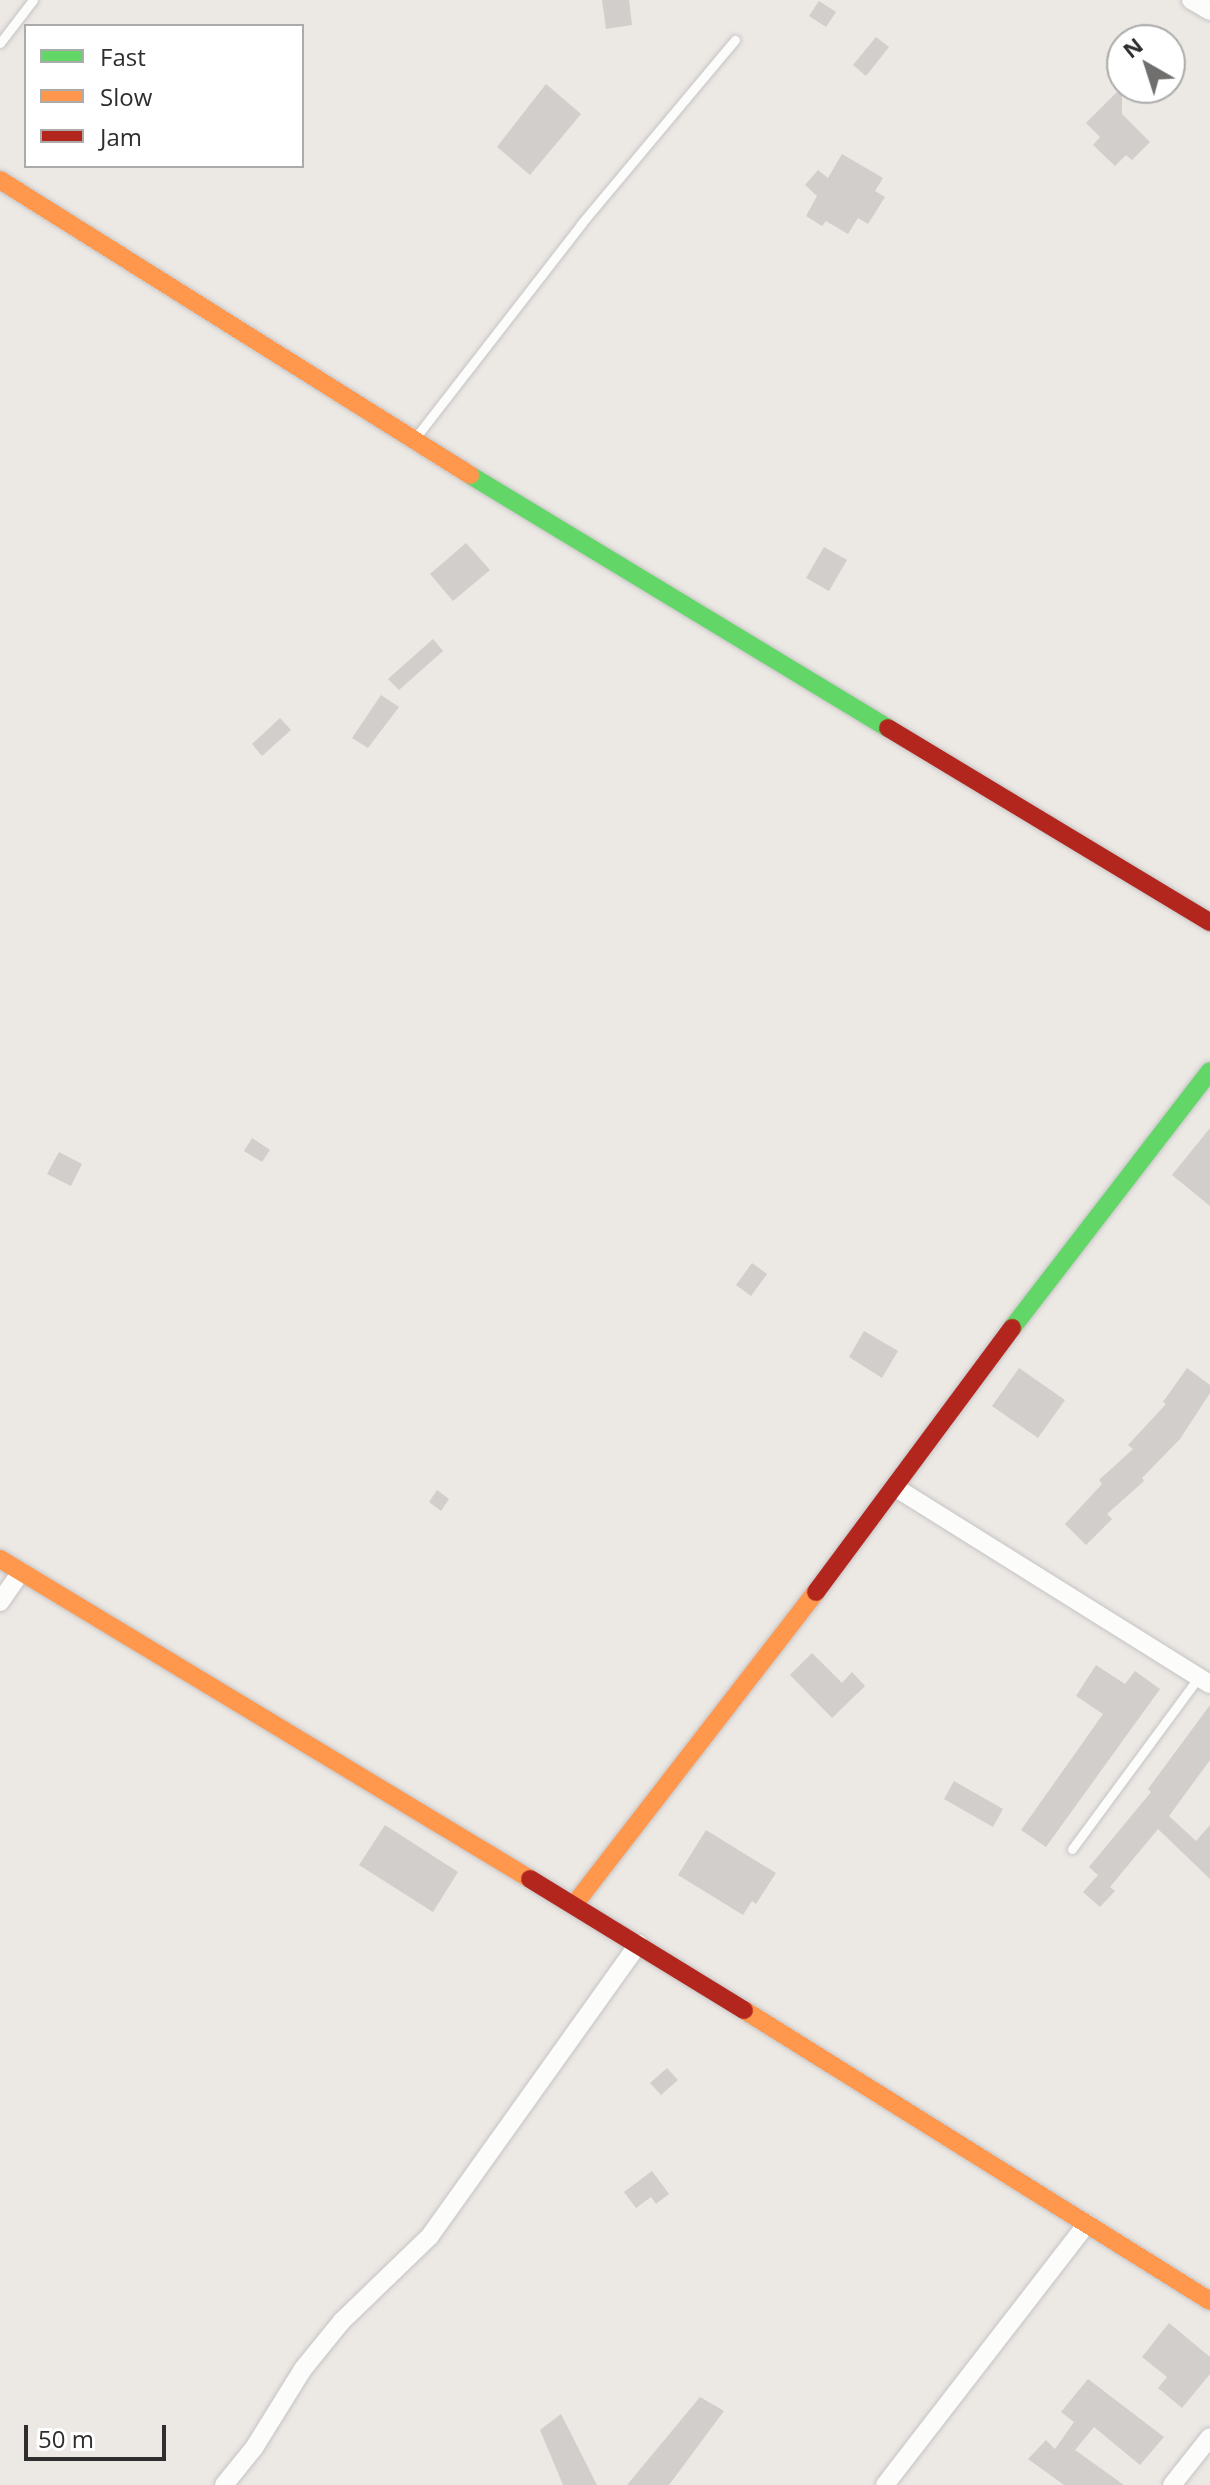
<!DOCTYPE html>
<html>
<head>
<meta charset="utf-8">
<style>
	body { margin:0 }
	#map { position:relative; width:1210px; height:2485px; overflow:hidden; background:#ece8e4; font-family:"Open Sans",sans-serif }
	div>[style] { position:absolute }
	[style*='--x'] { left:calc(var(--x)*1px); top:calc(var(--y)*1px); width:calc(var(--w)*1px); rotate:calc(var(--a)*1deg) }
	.building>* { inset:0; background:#d1cecb }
	.roads { filter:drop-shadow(0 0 2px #c5c4c5) drop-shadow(0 0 2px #c5c4c5) }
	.lane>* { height:9px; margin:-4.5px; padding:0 4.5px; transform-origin:4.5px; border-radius:4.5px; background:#fcfcfb }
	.street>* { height:18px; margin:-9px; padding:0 9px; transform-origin:9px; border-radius:9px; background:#fcfcfb }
	.fast>* { height:18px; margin:-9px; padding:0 9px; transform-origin:9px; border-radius:9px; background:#63d668 }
	.slow>* { height:18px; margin:-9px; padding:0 9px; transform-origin:9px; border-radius:9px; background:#ff974d }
	.jam>* { height:18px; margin:-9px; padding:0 9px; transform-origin:9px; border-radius:9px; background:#b3261e }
	span { translate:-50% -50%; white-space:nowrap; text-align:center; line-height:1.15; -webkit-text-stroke:8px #fff; paint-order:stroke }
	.legend { position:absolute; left:24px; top:24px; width:280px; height:144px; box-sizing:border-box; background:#fff; border:2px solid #ababab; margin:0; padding:10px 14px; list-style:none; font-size:24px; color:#2e2e2e }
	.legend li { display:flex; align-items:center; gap:16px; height:40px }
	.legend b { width:40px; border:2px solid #ababab }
	.north { position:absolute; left:1106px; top:24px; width:80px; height:80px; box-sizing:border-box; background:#fff; border:2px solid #ababab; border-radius:50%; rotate:321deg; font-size:22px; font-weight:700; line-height:32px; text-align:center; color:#2e2e2e }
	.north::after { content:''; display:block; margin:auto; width:28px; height:36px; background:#706f6e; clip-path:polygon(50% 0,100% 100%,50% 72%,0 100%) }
	.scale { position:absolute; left:24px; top:2425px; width:142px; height:36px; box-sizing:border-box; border:4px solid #2e2e2e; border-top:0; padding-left:10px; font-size:24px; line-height:28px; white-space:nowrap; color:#2e2e2e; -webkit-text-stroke:6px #fff; paint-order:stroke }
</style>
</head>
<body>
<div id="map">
	<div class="building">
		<div style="clip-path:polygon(602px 0,629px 0,632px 25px,606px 29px)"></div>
		<div style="clip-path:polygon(819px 1px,836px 12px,826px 27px,809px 16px)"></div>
		<div style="clip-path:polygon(876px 37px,889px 47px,866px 76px,853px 65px)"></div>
		<div style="clip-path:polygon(546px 84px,581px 114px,530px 175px,497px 147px)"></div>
		<div style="clip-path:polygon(1122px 87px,1122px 114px,1150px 142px,1132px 160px,1126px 155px,1115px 166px,1093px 145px,1100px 137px,1086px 123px)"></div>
		<div style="clip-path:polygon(842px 154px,883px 178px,875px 191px,885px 197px,868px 224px,858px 218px,848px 234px,826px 221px,822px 226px,806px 216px,817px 196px,805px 185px,818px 170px,828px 178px)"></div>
		<div style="clip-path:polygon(466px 543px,490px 570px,453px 601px,430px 574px)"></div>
		<div style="clip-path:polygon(824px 547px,847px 560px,829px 591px,806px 578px)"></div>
		<div style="clip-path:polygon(433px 639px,443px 651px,399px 690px,388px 679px)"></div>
		<div style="clip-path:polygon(381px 695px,399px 707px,368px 748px,352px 738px)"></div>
		<div style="clip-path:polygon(280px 718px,291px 730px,262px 756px,252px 744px)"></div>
		<div style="clip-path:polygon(1210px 1128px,1210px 1206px,1172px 1175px)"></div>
		<div style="clip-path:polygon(252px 1138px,270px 1150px,262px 1162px,244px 1151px)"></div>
		<div style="clip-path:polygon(59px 1152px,82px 1164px,71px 1186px,47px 1174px)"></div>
		<div style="clip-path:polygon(752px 1263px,767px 1274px,751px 1296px,736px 1285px)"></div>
		<div style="clip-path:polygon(864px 1331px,898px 1351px,882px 1378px,849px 1357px)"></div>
		<div style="clip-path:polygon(1019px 1368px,1065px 1400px,1038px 1438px,992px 1406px)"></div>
		<div style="clip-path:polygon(1187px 1368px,1210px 1385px,1210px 1393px,1180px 1439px,1142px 1478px,1144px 1481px,1107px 1514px,1112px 1519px,1086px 1545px,1065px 1524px,1102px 1484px,1099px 1480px,1133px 1449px,1128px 1445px,1166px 1404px,1163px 1402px)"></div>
		<div style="clip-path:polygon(437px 1490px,449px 1499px,441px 1511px,429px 1502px)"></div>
		<div style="clip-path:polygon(812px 1653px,842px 1683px,852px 1672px,865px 1686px,832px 1718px,790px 1675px)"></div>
		<div style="clip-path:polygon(1096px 1665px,1125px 1684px,1135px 1671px,1160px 1689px,1046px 1847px,1021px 1830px,1103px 1714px,1076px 1696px)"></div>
		<div style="clip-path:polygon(1210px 1705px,1210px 1760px,1169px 1816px,1196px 1841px,1210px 1825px,1210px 1879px,1158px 1829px,1110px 1887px,1115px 1891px,1100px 1907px,1083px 1892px,1098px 1875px,1089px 1867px,1151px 1792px,1148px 1789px)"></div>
		<div style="clip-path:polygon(954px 1781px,1003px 1809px,993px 1827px,944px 1799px)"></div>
		<div style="clip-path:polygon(385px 1825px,458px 1872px,433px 1912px,359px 1865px)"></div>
		<div style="clip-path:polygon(706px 1830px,776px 1873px,756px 1904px,752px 1901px,743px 1915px,678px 1875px)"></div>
		<div style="clip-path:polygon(667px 2068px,678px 2080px,661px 2095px,650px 2083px)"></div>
		<div style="clip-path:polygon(652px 2171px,669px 2194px,656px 2204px,651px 2197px,636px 2208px,624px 2192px)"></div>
		<div style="clip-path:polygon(1169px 2323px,1210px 2357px,1210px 2374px,1182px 2408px,1158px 2388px,1167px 2377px,1142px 2357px)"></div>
		<div style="clip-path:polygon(1088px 2379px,1164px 2437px,1140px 2465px,1094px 2427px,1075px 2450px,1124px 2485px,1064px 2485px,1028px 2459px,1046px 2440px,1055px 2449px,1074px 2422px,1061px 2412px)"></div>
		<div style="clip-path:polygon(700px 2397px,724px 2411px,669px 2485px,627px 2485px)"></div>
		<div style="clip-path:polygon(561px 2414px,597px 2485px,563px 2485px,540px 2430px)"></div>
	</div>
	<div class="roads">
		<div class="lane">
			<div style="--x:0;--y:43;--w:54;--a:-52.5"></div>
			<div style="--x:416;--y:437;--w:269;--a:-52.2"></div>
			<div style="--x:581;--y:224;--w:240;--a:-50.1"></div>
			<div style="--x:1072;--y:1849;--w:214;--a:-53.6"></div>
		</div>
		<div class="street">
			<div style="--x:1191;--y:0;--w:22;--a:30"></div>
			<div style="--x:896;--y:1488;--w:370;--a:32"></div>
			<div style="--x:0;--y:1602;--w:37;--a:-55"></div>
			<div style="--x:224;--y:2485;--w:48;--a:-51"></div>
			<div style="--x:254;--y:2448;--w:93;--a:-58.2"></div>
			<div style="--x:303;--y:2369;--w:62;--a:-50.9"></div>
			<div style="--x:342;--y:2321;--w:122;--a:-44"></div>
			<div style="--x:430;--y:2236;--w:359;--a:-54.5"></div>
			<div style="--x:885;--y:2485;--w:330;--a:-52.3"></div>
			<div style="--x:1172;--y:2485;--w:61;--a:-51.6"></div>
		</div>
		<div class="fast">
			<div style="--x:470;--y:475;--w:489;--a:31.2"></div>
			<div style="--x:1012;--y:1328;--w:324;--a:-52.4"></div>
		</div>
		<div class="slow">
			<div style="--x:0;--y:180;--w:555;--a:32.11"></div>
			<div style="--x:0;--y:1559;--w:619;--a:31.12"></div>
			<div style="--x:574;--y:1905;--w:396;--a:-52.3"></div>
			<div style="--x:744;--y:2010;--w:549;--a:31.98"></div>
		</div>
		<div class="jam">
			<div style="--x:888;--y:728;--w:376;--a:31.1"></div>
			<div style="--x:816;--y:1592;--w:329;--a:-53.4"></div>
			<div style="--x:530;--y:1879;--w:251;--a:31.5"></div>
		</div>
	</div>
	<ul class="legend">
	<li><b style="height:10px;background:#63d668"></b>Fast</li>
	<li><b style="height:10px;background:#ff974d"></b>Slow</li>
	<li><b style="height:10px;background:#b3261e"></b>Jam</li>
	</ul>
	<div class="north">N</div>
	<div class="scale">50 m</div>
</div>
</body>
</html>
